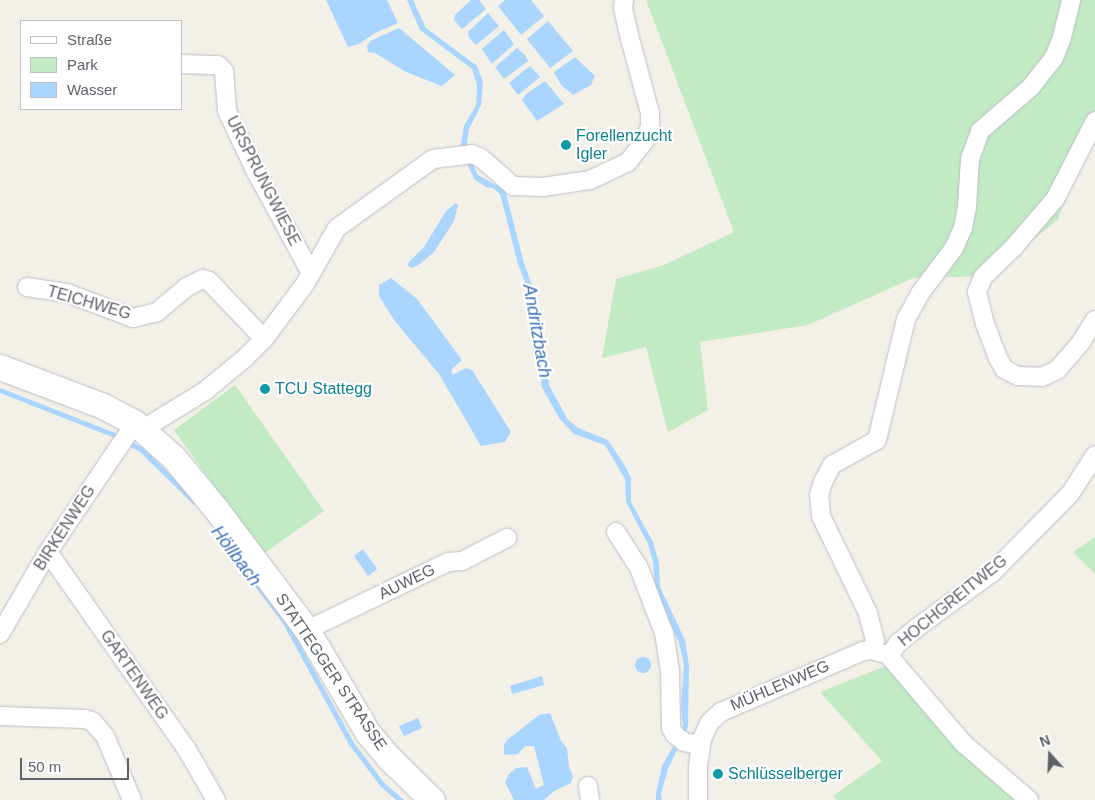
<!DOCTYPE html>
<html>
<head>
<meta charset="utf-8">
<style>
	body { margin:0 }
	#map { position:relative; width:1095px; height:800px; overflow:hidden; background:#f2f0e7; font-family:Arial,sans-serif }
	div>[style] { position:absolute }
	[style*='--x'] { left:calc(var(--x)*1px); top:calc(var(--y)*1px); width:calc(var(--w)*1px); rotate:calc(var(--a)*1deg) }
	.green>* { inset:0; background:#c2eac5 }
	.water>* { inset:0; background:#aad5ff }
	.round { border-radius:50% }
	.stream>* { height:4.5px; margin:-2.25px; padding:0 2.25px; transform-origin:2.25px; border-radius:2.25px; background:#aad5ff }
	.roads { filter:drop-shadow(0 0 1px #bcbec3) drop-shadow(0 0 1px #bcbec3) }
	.minor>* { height:18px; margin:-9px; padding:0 9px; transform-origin:9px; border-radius:9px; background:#fff }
	.secondary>* { height:25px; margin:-12.5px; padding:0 12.5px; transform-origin:12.5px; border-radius:12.5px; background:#fff }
	.dots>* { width:14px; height:14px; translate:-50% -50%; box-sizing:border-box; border:2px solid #fff; border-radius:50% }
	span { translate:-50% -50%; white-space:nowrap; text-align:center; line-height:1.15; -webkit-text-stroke:4.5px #fff; paint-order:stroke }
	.culture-label { font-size:16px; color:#0d838f }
	.left { translate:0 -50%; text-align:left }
	.street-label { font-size:16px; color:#5e6269 }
	.water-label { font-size:18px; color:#3c73bb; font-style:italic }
	.legend { position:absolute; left:20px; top:20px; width:162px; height:90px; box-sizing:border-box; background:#fff; border:1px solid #bfc0c3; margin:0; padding:6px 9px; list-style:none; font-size:15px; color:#5e6269 }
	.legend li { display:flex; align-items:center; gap:10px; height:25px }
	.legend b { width:25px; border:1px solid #bfc0c3 }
	.north { position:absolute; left:1025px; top:730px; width:50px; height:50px; -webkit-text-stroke:4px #fff; paint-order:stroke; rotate:340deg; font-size:14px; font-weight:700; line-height:20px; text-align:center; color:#5e6269 }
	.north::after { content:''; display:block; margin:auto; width:18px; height:22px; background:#5e6269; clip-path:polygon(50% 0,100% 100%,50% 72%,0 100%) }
	.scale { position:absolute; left:20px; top:758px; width:109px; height:22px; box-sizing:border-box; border:2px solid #5e6269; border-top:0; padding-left:6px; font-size:15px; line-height:18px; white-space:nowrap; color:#5e6269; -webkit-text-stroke:4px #fff; paint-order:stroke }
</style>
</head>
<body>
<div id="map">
	<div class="green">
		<div style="clip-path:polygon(646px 0,1095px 0,1095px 117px,1058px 219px,990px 276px,913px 278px,808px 325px,700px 342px,708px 410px,668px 432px,646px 347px,602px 358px,616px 279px,664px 265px,734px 232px)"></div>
		<div style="clip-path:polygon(235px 385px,324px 511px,263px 554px,174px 430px)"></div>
		<div style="clip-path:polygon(1095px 537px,1095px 574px,1073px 552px)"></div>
		<div style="clip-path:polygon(886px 666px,985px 775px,1019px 800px,836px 800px,833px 796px,882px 761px,820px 692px)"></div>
	</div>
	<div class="water">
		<div style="clip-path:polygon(326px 0,387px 0,398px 23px,375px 33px,359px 44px,348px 47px)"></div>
		<div style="clip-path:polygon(407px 0,413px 0,426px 28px,477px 66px,483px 82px,481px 105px,469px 129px,466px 150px,478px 175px,505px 190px,524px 263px,537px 300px,549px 385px,568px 420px,578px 428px,608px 440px,625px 466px,631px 478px,631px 502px,653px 542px,659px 563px,660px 587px,685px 640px,689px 666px,688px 727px,668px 769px,661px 793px,662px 800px,656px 800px,656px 793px,662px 766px,683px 729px,681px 705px,684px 665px,679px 643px,655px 588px,653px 562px,648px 544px,626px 502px,625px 479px,605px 445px,574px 434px,559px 418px,542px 387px,532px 301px,518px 264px,500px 194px,493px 188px,486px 187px,475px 180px,460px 150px,464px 126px,476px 105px,477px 85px,472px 69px,420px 30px)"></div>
		<div style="clip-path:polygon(471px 0,479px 0,486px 9px,462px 29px,454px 20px,455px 15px)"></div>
		<div style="clip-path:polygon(505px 0,531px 0,544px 16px,521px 35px,498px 6px)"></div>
		<div style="clip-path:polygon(488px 13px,499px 26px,476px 45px,469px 38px,468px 32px)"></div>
		<div style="clip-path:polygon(548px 21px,573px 51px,550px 68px,527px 39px)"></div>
		<div style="clip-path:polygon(399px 28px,455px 75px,442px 86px,406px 72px,375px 53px,368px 52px,367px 46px,370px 41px)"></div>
		<div style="clip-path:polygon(504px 30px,514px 44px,492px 64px,482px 49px)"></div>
		<div style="clip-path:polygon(517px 48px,525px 55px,528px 61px,504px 79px,495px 67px)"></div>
		<div style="clip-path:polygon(575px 57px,595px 76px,591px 85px,573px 95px,561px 85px,554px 72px)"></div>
		<div style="clip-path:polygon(530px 66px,540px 77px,518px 95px,509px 83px)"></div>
		<div style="clip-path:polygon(545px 81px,564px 104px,537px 121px,522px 100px,525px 95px)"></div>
		<div style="clip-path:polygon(456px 203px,458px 205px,454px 221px,434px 252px,420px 264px,412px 268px,408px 266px,409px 262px,424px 247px,446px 211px)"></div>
		<div style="clip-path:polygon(391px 278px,417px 299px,462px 360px,452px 369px,452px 375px,466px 368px,472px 370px,511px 432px,505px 442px,481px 446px,439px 374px,394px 320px,379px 296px,379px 285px)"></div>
		<div style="clip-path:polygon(363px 549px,377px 569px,368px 576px,354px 556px)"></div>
		<div class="round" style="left:635px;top:657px;width:16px;height:16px"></div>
		<div style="clip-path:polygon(542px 676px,544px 685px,512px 694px,510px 686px)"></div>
		<div style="clip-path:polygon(550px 713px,561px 741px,567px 748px,569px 767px,573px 776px,571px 783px,554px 791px,544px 800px,514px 800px,505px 782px,509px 774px,516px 768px,527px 767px,536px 789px,544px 785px,534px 746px,525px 746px,518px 754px,504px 755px,504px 745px,507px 740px,539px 715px)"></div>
		<div style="clip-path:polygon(418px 718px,422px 728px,404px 736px,399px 726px)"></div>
	</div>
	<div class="stream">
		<div style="--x:0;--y:390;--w:129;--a:21.4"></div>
		<div style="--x:126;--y:441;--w:18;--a:29"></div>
		<div style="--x:142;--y:450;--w:74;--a:44.5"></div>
		<div style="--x:258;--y:586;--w:43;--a:52.6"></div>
		<div style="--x:284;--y:620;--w:141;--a:61.3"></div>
		<div style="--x:352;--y:744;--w:51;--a:52.9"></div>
		<div style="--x:383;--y:785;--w:23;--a:40"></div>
	</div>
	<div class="roads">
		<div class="minor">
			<div style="--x:181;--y:64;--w:37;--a:2"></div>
			<div style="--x:218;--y:65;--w:8;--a:45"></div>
			<div style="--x:224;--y:71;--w:40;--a:85.7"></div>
			<div style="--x:227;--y:111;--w:65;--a:64.6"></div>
			<div style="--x:255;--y:170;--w:117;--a:61.5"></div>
			<div style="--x:1095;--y:121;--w:88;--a:117.1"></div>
			<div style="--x:1055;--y:199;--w:65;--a:130.6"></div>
			<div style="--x:1013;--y:248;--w:42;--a:136"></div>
			<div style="--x:983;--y:277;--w:16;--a:112"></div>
			<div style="--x:977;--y:292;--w:33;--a:76"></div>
			<div style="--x:985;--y:324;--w:36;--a:69"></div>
			<div style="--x:998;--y:358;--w:13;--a:61"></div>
			<div style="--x:1004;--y:369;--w:16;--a:27"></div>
			<div style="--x:1018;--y:376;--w:24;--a:2"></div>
			<div style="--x:1042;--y:377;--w:17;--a:-25"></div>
			<div style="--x:1057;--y:370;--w:37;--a:-49"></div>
			<div style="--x:1081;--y:342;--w:26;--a:-58"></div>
			<div style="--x:27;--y:287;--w:40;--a:8.5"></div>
			<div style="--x:67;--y:293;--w:71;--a:20.7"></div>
			<div style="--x:133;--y:318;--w:25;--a:-14"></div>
			<div style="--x:157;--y:312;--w:39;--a:-40"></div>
			<div style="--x:187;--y:287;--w:18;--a:-27"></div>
			<div style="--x:203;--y:279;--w:6;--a:18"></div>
			<div style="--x:209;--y:281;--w:80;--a:46.5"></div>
			<div style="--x:143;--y:429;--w:73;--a:-31.5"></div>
			<div style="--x:205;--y:391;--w:52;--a:-39.5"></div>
			<div style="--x:245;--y:358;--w:27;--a:-45"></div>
			<div style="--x:264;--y:339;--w:69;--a:-53.3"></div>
			<div style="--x:305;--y:284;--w:64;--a:-60.3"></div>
			<div style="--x:337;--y:228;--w:118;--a:-35.7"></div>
			<div style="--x:433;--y:159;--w:39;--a:-7"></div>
			<div style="--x:472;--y:154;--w:10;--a:24"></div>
			<div style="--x:481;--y:158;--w:43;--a:41.2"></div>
			<div style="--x:513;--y:186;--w:30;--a:2"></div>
			<div style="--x:543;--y:187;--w:48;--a:-8.5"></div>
			<div style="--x:590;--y:180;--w:42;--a:-25.3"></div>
			<div style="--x:628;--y:162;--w:28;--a:-52"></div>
			<div style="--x:645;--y:140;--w:15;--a:-70"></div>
			<div style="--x:650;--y:126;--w:13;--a:-90"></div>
			<div style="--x:650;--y:113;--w:77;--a:-105.1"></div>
			<div style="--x:630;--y:39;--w:31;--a:-103"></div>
			<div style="--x:623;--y:9;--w:9;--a:-84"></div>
			<div style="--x:616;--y:532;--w:43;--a:57.4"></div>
			<div style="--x:639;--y:568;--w:70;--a:69"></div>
			<div style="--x:664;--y:633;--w:36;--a:81"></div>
			<div style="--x:670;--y:669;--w:59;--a:89"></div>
			<div style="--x:671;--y:728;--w:8;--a:60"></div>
			<div style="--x:675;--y:735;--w:11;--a:38"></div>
			<div style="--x:684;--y:742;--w:17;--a:13"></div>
			<div style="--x:48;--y:552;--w:240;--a:54.9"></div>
			<div style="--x:186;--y:748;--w:60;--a:60"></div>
			<div style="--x:307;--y:630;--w:157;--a:-25.7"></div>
			<div style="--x:448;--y:562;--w:14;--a:-4"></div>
			<div style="--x:462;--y:561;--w:51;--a:-27.1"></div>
			<div style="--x:0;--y:634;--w:95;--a:-59.7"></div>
			<div style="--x:48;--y:552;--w:156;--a:-56"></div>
			<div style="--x:872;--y:650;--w:10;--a:-73"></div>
			<div style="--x:875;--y:640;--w:28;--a:-105"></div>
			<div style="--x:868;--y:613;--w:108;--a:-115.9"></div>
			<div style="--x:821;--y:516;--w:21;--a:-95"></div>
			<div style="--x:819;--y:495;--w:14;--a:-73"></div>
			<div style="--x:823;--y:482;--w:19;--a:-62"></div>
			<div style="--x:832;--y:465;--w:51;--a:-29.1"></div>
			<div style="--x:877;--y:440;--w:124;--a:-76.5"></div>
			<div style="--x:906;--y:319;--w:31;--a:-61"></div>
			<div style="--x:921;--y:292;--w:55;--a:-53.1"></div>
			<div style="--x:954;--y:248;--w:22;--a:-66"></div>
			<div style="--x:963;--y:228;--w:21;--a:-79"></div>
			<div style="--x:967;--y:207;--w:48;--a:-86.4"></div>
			<div style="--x:970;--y:159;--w:30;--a:-70"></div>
			<div style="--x:980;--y:131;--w:67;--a:-40.8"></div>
			<div style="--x:1031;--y:87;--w:37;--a:-52"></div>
			<div style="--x:1054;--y:58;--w:22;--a:-69"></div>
			<div style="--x:1062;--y:37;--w:38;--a:-76"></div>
			<div style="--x:889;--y:656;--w:16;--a:-55"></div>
			<div style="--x:898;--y:643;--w:22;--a:-39"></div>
			<div style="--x:915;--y:629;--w:97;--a:-36.2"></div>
			<div style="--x:993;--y:572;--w:110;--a:-45.4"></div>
			<div style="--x:1070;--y:494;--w:46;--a:-57.3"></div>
			<div style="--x:889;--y:656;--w:114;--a:49.6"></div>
			<div style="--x:963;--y:743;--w:87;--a:40.8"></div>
			<div style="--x:0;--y:716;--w:84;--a:2"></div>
			<div style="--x:84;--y:719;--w:8;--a:14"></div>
			<div style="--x:92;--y:721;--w:20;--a:49"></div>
			<div style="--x:105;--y:736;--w:69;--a:67.1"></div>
			<div style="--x:588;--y:786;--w:14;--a:82"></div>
			<div style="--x:698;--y:800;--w:34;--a:-90"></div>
			<div style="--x:698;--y:766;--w:27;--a:-82"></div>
			<div style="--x:702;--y:739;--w:17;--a:-66"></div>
			<div style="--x:709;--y:723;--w:16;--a:-43"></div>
			<div style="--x:721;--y:712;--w:155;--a:-23.2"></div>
			<div style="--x:863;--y:651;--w:9;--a:-6"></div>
			<div style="--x:872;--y:650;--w:9;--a:18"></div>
		</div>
		<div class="secondary">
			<div style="--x:0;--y:367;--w:110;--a:20.7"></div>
			<div style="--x:103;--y:406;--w:36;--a:28"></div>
			<div style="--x:135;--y:423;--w:52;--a:41.9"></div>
			<div style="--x:174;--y:458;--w:66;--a:50.5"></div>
			<div style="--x:216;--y:509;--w:151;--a:53.1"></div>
			<div style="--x:307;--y:630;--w:120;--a:59.4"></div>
			<div style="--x:368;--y:733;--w:33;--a:50"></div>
			<div style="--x:389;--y:758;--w:60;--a:44.3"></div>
		</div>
	</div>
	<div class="dots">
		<div style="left:566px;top:145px;background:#0f9aa8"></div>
		<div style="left:265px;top:389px;background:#0f9aa8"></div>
		<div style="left:718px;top:774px;background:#0f9aa8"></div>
	</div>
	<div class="culture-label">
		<span class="left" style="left:576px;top:145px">Forellenzucht<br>Igler</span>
		<span class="left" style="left:275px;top:389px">TCU Stattegg</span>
		<span class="left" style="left:728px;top:774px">Schlüsselberger</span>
	</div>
	<div class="street-label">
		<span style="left:263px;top:181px;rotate:63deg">URSPRUNGWIESE</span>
		<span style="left:89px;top:303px;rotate:16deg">TEICHWEG</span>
		<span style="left:65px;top:528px;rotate:-57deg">BIRKENWEG</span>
		<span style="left:407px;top:582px;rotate:-26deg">AUWEG</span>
		<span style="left:953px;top:601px;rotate:-39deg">HOCHGREITWEG</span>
		<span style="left:331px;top:672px;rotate:56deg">STATTEGGER STRASSE</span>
		<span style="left:134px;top:675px;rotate:55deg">GARTENWEG</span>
		<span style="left:780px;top:686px;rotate:-23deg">MÜHLENWEG</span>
	</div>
	<div class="water-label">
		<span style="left:537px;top:331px;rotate:80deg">Andritzbach</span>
		<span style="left:236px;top:556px;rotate:53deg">Höllbach</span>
	</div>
	<ul class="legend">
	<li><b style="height:6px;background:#fff"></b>Straße</li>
	<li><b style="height:14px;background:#c2eac5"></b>Park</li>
	<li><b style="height:14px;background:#aad5ff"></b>Wasser</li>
	</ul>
	<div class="north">N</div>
	<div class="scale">50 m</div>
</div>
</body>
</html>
